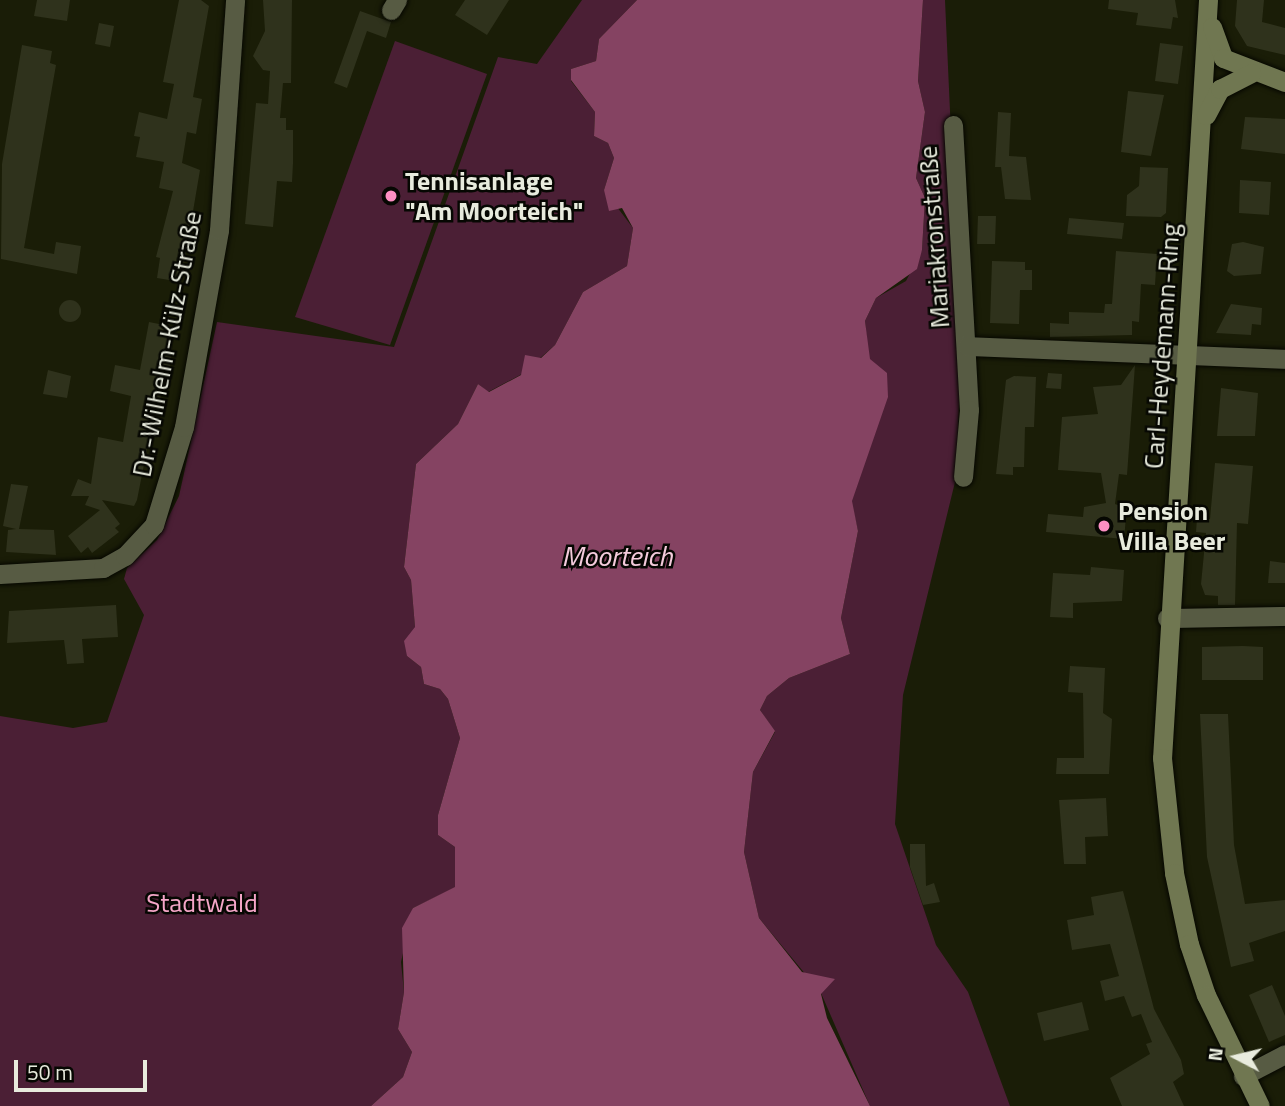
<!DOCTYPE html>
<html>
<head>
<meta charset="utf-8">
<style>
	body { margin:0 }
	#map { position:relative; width:1285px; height:1106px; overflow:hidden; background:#1a1d07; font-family:"Titillium Web",sans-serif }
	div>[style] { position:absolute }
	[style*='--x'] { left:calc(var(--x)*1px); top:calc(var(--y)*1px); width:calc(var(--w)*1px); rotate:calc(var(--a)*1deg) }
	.green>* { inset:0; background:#4b1f35 }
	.water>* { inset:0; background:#854362 }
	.building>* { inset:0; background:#2f321c }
	.round { border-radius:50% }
	.roads { filter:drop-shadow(0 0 2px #060700) drop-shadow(0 0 2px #060700) }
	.minor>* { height:19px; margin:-9.5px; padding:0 9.5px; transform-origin:9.5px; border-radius:9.5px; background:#575b43 }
	.secondary>* { height:19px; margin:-9.5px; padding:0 9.5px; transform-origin:9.5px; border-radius:9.5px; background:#707751 }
	.dots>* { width:19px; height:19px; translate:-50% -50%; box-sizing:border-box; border:4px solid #060702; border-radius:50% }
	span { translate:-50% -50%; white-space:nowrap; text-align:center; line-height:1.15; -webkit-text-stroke:5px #060702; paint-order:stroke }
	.poi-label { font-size:26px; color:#e8ebdd; font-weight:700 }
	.left { translate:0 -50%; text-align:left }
	.street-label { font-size:26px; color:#e8ebdd }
	.park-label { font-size:26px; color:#f5a6c8 }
	.water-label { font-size:28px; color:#f4cbdc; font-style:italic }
	.north { position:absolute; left:1201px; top:1022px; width:70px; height:70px; -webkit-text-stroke:5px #060702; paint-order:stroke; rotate:277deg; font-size:19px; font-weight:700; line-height:28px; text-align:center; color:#e8ebdd }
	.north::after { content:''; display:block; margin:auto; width:24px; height:32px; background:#e8ebdd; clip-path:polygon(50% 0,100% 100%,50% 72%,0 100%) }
	.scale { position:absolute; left:14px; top:1060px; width:133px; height:32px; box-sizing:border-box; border:4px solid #e8ebdd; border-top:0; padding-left:9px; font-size:21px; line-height:24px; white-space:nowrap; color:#e8ebdd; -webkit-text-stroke:5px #060702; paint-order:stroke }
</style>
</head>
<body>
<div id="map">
	<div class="green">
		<div style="clip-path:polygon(582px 0,637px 0,599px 39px,596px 61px,571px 69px,571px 81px,595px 112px,594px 136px,608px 143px,614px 158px,604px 190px,633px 228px,627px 266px,583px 292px,555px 345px,522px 374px,488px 392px,478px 384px,458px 424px,416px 464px,404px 567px,411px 580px,415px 627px,407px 656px,421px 667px,424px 684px,440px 689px,448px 699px,460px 738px,438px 815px,438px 835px,455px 847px,455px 888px,413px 908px,401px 962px,404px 992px,398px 1029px,412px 1052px,403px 1077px,371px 1106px,0 1106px,0 716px,73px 728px,107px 722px,144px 615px,124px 579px,127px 568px,157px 540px,179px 496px,217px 322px,394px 347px,498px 57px,537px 64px)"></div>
		<div style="clip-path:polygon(923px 0,945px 0,961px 356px,956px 478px,903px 695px,895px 824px,936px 945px,968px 992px,1010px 1106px,870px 1106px,821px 993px,759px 918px,744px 852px,753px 772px,775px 732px,760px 710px,767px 696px,789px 678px,850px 654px,841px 618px,858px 531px,851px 501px,875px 432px,865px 321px,876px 298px,906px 281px,922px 250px,925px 198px,916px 178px,925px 112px,918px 81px)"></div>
		<div style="clip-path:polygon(395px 41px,487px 74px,390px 345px,295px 317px)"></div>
	</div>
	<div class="water">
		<div style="clip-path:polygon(637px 0,923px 0,918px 81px,925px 112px,916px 178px,925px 198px,922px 250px,917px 269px,876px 298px,865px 321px,870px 359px,887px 373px,888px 397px,852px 501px,858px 531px,841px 618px,850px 654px,789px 678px,767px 696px,760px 710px,775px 731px,753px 772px,744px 852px,759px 918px,802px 972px,835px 979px,821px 994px,827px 1018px,870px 1106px,371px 1106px,403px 1077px,412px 1052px,398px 1029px,404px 992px,402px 928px,413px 908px,455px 887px,455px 847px,438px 835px,438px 815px,460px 738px,448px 699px,440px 689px,424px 684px,421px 667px,407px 656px,404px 641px,415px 627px,411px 580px,404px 567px,416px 464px,458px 424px,478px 384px,489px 392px,521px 375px,525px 355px,541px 358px,555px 345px,583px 292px,627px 266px,633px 228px,622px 208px,609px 211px,604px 190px,614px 158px,608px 143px,594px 136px,595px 112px,571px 80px,571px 69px,596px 61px,599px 39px)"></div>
	</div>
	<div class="building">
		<div style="clip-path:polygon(37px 0,70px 0,67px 21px,34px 16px)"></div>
		<div style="clip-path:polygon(179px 0,201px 0,209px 6px,193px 97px,202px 99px,198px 122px,196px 134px,187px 132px,182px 163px,200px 170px,181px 282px,157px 278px,160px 258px,156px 257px,173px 191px,159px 188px,164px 162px,136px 157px,140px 137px,134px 136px,139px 112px,167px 119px,174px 84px,163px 82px)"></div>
		<div style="clip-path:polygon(263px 0,292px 0,291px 83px,283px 83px,280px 118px,286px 118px,286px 130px,293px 130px,293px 163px,292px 182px,277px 181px,273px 227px,245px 224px,256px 103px,268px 104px,270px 71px,263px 70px,253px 56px,265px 31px)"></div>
		<div style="clip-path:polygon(465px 0,509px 0,487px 35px,455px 15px)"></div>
		<div style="clip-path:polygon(1109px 0,1175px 0,1178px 18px,1173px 17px,1171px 29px,1136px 25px,1138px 13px,1108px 9px)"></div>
		<div style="clip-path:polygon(1237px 0,1264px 0,1262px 22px,1285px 28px,1285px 55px,1247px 46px,1235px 26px)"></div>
		<div style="clip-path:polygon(360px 11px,391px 22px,386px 38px,367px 31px,347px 88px,334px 83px)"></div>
		<div style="clip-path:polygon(99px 23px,114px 26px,110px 47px,95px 44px)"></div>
		<div style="clip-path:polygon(1160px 43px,1183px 46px,1178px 84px,1155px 81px)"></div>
		<div style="clip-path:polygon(22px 45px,52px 51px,50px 63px,56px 65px,24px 248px,54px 254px,56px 242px,81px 246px,77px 274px,1px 259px,2px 164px)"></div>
		<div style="clip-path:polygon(1128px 91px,1164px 95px,1151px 156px,1121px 152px)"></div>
		<div style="clip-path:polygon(998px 112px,1011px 113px,1009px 156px,1026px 157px,1031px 200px,1005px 199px,1001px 167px,995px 167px)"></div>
		<div style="clip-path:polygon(1245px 117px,1285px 119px,1285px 154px,1241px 149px)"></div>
		<div style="clip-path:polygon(1140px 167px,1168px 168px,1166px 213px,1161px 217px,1126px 216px,1127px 195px,1139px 186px)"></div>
		<div style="clip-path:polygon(1240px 180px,1271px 182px,1269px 215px,1239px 213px)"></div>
		<div style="clip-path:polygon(978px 216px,996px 216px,995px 244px,977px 244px)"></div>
		<div style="clip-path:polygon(1069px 218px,1124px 223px,1122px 239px,1067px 234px)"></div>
		<div style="clip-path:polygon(1243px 242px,1264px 247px,1261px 274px,1234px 276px,1227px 271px,1232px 244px)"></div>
		<div style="clip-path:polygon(1116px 251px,1157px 254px,1155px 285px,1141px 284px,1139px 322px,1132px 321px,1132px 335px,1050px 337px,1050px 323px,1069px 324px,1069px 312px,1104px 313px,1105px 304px,1112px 304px)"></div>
		<div style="clip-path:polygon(992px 261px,1025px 262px,1025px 270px,1032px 270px,1032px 290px,1020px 290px,1019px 324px,990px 323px)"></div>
		<div class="round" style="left:59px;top:300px;width:22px;height:22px"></div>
		<div style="clip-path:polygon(1231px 304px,1262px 308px,1261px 325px,1252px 324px,1251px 335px,1216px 333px)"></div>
		<div style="clip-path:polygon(149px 322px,174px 327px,168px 383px,163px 382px,158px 414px,154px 414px,137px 500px,134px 506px,102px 500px,120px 524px,115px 528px,119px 532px,92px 553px,88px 547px,81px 553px,68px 536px,100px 510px,85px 505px,89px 496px,71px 496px,78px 479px,91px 484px,98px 437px,123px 442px,131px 396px,110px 391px,115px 365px,140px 370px)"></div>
		<div style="clip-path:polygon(1135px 365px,1127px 475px,1119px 474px,1115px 504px,1136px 512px,1126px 517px,1124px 539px,1046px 532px,1048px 514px,1083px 517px,1084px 507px,1106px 503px,1101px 473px,1058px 470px,1062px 417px,1098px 414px,1093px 387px,1121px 385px)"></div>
		<div style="clip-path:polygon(48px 370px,71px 376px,67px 398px,43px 394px)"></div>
		<div style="clip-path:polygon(1048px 373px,1062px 374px,1061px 389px,1046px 388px)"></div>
		<div style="clip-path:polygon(1014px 376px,1036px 377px,1034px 427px,1025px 427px,1024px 467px,1013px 467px,1013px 475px,996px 474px,1006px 380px)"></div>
		<div style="clip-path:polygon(1221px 388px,1258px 393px,1255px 436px,1217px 436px)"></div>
		<div style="clip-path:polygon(1215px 463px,1253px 466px,1248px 524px,1237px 523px,1235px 605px,1218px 605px,1218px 596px,1205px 595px,1201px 584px,1206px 533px,1196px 532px,1197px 518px,1210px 519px)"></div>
		<div style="clip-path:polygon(11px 484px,28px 486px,19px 529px,54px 530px,56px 555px,6px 552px,8px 530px,16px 529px,3px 526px)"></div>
		<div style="clip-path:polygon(1270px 561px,1285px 563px,1285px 583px,1268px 583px)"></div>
		<div style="clip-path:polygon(1091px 567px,1124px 570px,1122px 601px,1073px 603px,1073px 618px,1050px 617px,1053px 573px,1090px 575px)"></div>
		<div style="clip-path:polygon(116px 605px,118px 637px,82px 639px,84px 663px,67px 664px,64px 640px,7px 643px,9px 611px)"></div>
		<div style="clip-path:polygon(1243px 646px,1263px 647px,1263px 680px,1202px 680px,1202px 647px)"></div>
		<div style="clip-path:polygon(1070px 666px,1105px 668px,1103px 713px,1112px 719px,1109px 774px,1056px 774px,1057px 758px,1084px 758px,1083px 693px,1068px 692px)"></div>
		<div style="clip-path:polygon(1200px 714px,1228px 714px,1234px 845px,1245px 904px,1285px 900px,1285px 931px,1249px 943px,1254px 961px,1231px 967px,1207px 857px)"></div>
		<div style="clip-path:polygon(1106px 798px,1108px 836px,1085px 837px,1086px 864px,1064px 864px,1059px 800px)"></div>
		<div style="clip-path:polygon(910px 844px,925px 844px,926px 886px,934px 883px,940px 902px,923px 905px,910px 867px)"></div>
		<div style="clip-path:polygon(1123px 891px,1154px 1009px,1181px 1060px,1184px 1074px,1173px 1082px,1184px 1106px,1122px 1106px,1110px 1078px,1150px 1054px,1146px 1044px,1152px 1042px,1141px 1014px,1132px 1017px,1124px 996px,1105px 1001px,1100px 981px,1119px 976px,1110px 944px,1072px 950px,1067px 920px,1094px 915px,1091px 897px)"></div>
		<div style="clip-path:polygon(1272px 985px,1285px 1016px,1285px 1035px,1269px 1042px,1249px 995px)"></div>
		<div style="clip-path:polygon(1082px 1002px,1089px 1030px,1044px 1041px,1037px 1013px)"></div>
	</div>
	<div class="roads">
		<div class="minor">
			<div style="--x:391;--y:10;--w:12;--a:-59"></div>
			<div style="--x:953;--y:125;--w:285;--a:86.8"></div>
			<div style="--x:969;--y:410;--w:67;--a:95.1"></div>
			<div style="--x:967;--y:346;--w:318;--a:2.3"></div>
			<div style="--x:0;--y:574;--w:103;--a:-3.3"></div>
			<div style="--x:103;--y:568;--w:25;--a:-29"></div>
			<div style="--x:125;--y:556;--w:42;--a:-46.9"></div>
			<div style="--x:154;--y:525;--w:102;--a:-73"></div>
			<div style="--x:184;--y:427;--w:200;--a:-79.9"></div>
			<div style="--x:219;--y:230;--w:231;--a:-86"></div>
			<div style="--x:1167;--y:618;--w:118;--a:-1"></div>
			<div style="--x:1243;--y:1076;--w:47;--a:-27.6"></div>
		</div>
		<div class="secondary">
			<div style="--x:1208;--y:0;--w:759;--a:93.47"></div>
			<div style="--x:1162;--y:758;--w:116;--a:84"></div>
			<div style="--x:1174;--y:873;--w:73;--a:78.1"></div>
			<div style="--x:1189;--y:944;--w:54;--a:71.6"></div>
			<div style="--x:1206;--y:995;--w:123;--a:64.1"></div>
			<div style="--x:1212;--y:27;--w:33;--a:70"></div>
			<div style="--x:1223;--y:58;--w:66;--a:21.2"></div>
			<div style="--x:1206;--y:115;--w:30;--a:-62"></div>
			<div style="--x:1220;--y:89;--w:35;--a:-27"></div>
		</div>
	</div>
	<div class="dots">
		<div style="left:391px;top:196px;background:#fc8fc2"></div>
		<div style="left:1104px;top:526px;background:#fc8fc2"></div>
	</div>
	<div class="poi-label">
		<span class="left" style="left:405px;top:196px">Tennisanlage<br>"Am Moorteich"</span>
		<span class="left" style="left:1118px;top:526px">Pension<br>Villa Beer</span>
	</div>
	<div class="street-label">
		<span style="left:934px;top:237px;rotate:-94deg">Mariakronstraße</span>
		<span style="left:167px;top:344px;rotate:-79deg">Dr.-Wilhelm-Külz-Straße</span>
		<span style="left:1162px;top:346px;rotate:-86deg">Carl-Heydemann-Ring</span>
	</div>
	<div class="park-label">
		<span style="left:202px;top:903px">Stadtwald</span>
	</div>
	<div class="water-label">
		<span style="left:617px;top:556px">Moorteich</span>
	</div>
	<div class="north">N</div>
	<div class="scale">50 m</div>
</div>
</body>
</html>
